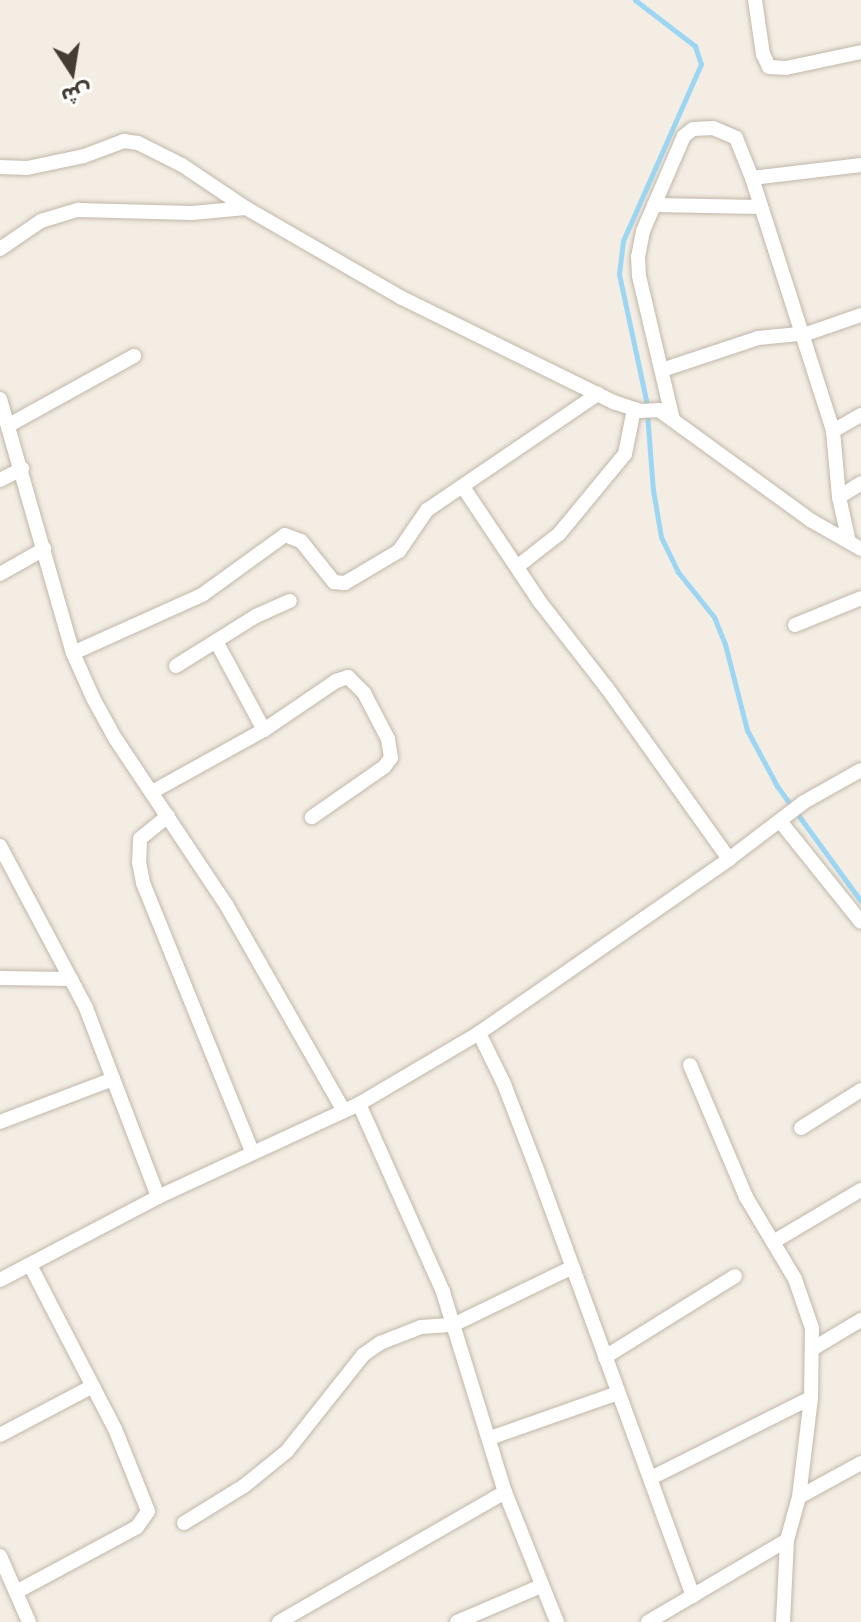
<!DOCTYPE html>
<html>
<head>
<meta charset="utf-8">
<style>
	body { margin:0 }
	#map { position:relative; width:861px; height:1622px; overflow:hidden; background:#f3ede3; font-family:"Exo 2","Noto Sans Arabic",sans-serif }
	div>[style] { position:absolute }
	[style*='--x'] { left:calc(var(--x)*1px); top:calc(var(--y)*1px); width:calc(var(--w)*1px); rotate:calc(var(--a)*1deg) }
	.stream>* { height:5px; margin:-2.5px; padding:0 2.5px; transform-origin:2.5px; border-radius:2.5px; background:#9cd6f3 }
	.roads { filter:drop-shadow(0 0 2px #c1b7a9) drop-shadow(0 0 2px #c1b7a9) }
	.minor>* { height:14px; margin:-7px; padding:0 7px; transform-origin:7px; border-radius:7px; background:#fff }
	span { translate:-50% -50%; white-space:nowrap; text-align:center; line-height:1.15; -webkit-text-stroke:7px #fff; paint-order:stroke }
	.north { position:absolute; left:32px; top:32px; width:80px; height:80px; -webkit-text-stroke:6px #fff; paint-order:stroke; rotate:168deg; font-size:22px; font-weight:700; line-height:32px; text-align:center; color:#453c33 }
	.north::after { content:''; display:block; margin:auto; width:28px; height:36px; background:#453c33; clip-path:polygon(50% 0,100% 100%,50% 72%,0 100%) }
</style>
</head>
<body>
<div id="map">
	<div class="stream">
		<div style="--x:635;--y:0;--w:76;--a:37.5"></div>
		<div style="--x:695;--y:46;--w:19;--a:72"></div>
		<div style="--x:701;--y:64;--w:193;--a:113.8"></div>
		<div style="--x:623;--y:241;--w:33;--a:97"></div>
		<div style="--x:619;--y:274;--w:129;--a:77.9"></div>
		<div style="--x:646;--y:400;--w:90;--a:85.6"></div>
		<div style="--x:653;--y:490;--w:48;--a:80.3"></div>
		<div style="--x:661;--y:537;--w:39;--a:64"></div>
		<div style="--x:678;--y:572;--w:58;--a:51.3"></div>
		<div style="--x:714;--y:617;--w:29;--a:68"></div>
		<div style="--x:725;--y:644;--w:89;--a:75.7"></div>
		<div style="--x:747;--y:730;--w:64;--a:61.8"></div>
		<div style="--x:777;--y:786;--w:142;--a:53.9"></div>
	</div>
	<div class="roads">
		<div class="minor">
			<div style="--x:755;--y:0;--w:55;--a:81.6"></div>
			<div style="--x:763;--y:54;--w:14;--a:65"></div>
			<div style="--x:769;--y:67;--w:17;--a:3"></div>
			<div style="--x:786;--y:68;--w:77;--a:-12"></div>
			<div style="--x:0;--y:167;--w:27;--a:2"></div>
			<div style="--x:27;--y:168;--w:58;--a:-11.9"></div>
			<div style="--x:84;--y:156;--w:43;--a:-20.6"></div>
			<div style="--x:124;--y:141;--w:14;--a:8"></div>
			<div style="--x:138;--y:143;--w:49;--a:26.6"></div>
			<div style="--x:182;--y:165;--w:77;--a:33.9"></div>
			<div style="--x:752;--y:178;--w:110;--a:-6.8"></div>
			<div style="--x:654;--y:205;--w:106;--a:1.1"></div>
			<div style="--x:0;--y:249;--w:50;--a:-34.3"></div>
			<div style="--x:41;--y:221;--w:39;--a:-17"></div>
			<div style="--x:78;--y:210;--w:114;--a:1.5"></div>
			<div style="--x:192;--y:213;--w:54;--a:-5.3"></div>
			<div style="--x:246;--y:208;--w:178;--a:30"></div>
			<div style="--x:400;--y:297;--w:237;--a:26.2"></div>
			<div style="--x:613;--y:402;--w:28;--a:18"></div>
			<div style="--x:640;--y:411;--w:19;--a:-3"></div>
			<div style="--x:659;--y:410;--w:189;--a:36"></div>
			<div style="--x:812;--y:521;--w:56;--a:29.7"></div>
			<div style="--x:662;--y:370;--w:101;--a:-18.4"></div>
			<div style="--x:758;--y:338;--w:51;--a:-5.6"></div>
			<div style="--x:809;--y:333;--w:55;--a:-19.1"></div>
			<div style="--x:0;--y:399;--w:264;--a:74"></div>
			<div style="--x:73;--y:653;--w:49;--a:66"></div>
			<div style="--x:93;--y:698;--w:46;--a:61.2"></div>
			<div style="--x:115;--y:738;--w:202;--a:56.3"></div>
			<div style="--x:227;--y:906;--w:236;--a:60.3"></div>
			<div style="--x:673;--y:420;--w:148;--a:-103.3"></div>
			<div style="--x:639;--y:276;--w:19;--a:-93"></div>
			<div style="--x:638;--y:257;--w:26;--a:-79"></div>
			<div style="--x:643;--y:231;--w:103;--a:-66.7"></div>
			<div style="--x:684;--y:136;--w:11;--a:-38"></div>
			<div style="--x:693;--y:129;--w:20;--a:-3"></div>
			<div style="--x:713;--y:128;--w:25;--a:23"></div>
			<div style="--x:736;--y:138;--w:43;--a:68.2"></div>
			<div style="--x:752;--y:178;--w:266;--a:72.2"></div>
			<div style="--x:833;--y:431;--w:66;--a:84.8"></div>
			<div style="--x:839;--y:497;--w:46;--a:77.5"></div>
			<div style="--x:9;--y:425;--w:143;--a:-28.9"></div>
			<div style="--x:833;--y:431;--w:32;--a:-30"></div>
			<div style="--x:0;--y:480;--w:25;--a:-27"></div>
			<div style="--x:463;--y:487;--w:138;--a:56.2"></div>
			<div style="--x:540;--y:602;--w:109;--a:52.1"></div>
			<div style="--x:607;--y:688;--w:210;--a:54.5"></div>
			<div style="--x:839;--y:497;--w:26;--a:-32"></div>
			<div style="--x:518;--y:566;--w:52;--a:-38"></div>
			<div style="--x:559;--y:534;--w:104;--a:-50.5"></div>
			<div style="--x:625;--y:454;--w:46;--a:-78.7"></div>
			<div style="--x:0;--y:574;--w:51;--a:-29.6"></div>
			<div style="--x:795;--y:625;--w:71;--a:-22.2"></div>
			<div style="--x:217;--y:643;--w:99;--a:61.6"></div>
			<div style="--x:73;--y:653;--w:141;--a:-24.2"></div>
			<div style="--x:202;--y:595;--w:102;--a:-35.9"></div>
			<div style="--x:285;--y:535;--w:17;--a:21"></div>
			<div style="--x:301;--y:541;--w:53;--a:51.2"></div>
			<div style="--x:334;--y:582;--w:11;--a:5"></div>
			<div style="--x:345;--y:583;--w:63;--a:-30.7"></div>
			<div style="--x:399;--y:551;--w:50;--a:-55.7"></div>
			<div style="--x:427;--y:510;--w:207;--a:-34.2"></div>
			<div style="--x:176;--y:666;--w:94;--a:-32"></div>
			<div style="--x:256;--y:616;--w:37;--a:-24"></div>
			<div style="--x:152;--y:792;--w:128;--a:-29"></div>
			<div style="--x:264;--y:730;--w:87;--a:-34.2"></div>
			<div style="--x:336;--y:681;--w:13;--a:-18"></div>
			<div style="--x:348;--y:677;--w:23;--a:45"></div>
			<div style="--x:364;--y:693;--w:52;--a:62.4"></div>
			<div style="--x:388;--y:739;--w:19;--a:81"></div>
			<div style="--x:391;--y:758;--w:11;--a:128"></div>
			<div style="--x:384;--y:767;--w:88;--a:145.2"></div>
			<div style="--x:168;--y:816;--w:36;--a:141"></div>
			<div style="--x:140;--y:839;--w:23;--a:92"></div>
			<div style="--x:139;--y:862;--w:21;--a:79"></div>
			<div style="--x:143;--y:883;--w:290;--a:67.9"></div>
			<div style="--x:780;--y:821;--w:129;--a:51.3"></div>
			<div style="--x:0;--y:846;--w:183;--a:62"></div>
			<div style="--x:86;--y:1008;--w:202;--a:69.1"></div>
			<div style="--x:0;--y:978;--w:71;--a:0.8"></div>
			<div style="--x:479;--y:1033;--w:57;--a:63.9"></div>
			<div style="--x:504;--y:1084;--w:89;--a:68.9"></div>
			<div style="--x:536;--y:1167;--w:457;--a:69.9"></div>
			<div style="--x:690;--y:1065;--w:143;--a:67"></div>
			<div style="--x:746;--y:1197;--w:96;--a:59.1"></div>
			<div style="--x:795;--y:1279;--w:52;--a:70.9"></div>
			<div style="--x:812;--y:1328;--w:70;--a:90.8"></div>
			<div style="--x:811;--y:1398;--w:100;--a:96.9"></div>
			<div style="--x:799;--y:1497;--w:45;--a:105.6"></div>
			<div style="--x:787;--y:1540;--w:82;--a:92.8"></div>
			<div style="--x:359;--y:1104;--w:206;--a:65.9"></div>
			<div style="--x:443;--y:1292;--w:209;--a:72.8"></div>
			<div style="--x:505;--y:1492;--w:140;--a:68.2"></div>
			<div style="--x:0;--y:1122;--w:121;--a:-20.8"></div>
			<div style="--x:801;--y:1128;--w:71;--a:-32.3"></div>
			<div style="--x:773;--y:1242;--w:102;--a:-30.6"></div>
			<div style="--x:0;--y:1280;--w:178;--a:-27.7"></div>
			<div style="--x:158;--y:1197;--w:221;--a:-24.8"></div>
			<div style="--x:359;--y:1104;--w:139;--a:-30.6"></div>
			<div style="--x:479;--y:1033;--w:305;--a:-34.8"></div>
			<div style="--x:729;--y:859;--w:94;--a:-37.2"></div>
			<div style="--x:804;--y:802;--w:65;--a:-29.3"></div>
			<div style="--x:814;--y:1348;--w:55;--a:-30.8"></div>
			<div style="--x:605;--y:1357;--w:153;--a:-31.9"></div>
			<div style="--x:0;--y:1435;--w:105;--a:-27.8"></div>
			<div style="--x:490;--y:1438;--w:136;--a:-19.4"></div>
			<div style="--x:651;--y:1478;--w:179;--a:-26.6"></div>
			<div style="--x:799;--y:1497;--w:71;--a:-28.7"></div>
			<div style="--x:184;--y:1523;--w:70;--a:-31.7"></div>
			<div style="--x:244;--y:1486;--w:55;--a:-39.1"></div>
			<div style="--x:287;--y:1451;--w:122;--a:-51.6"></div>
			<div style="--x:363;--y:1355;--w:21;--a:-35"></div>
			<div style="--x:380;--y:1343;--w:44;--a:-21.3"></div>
			<div style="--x:421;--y:1327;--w:32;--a:-4"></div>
			<div style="--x:453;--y:1325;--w:133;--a:-25.8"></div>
			<div style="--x:0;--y:1556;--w:72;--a:66.3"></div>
			<div style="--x:16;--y:1592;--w:137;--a:-28.2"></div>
			<div style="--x:137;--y:1527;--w:19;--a:-55"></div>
			<div style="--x:148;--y:1511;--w:88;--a:-111.9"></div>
			<div style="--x:115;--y:1429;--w:185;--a:-117.4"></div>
			<div style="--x:279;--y:1622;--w:261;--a:-29.9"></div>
			<div style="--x:457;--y:1622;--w:91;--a:-23.2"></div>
			<div style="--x:648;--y:1622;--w:161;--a:-30.5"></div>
		</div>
	</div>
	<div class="north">ش</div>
</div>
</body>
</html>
